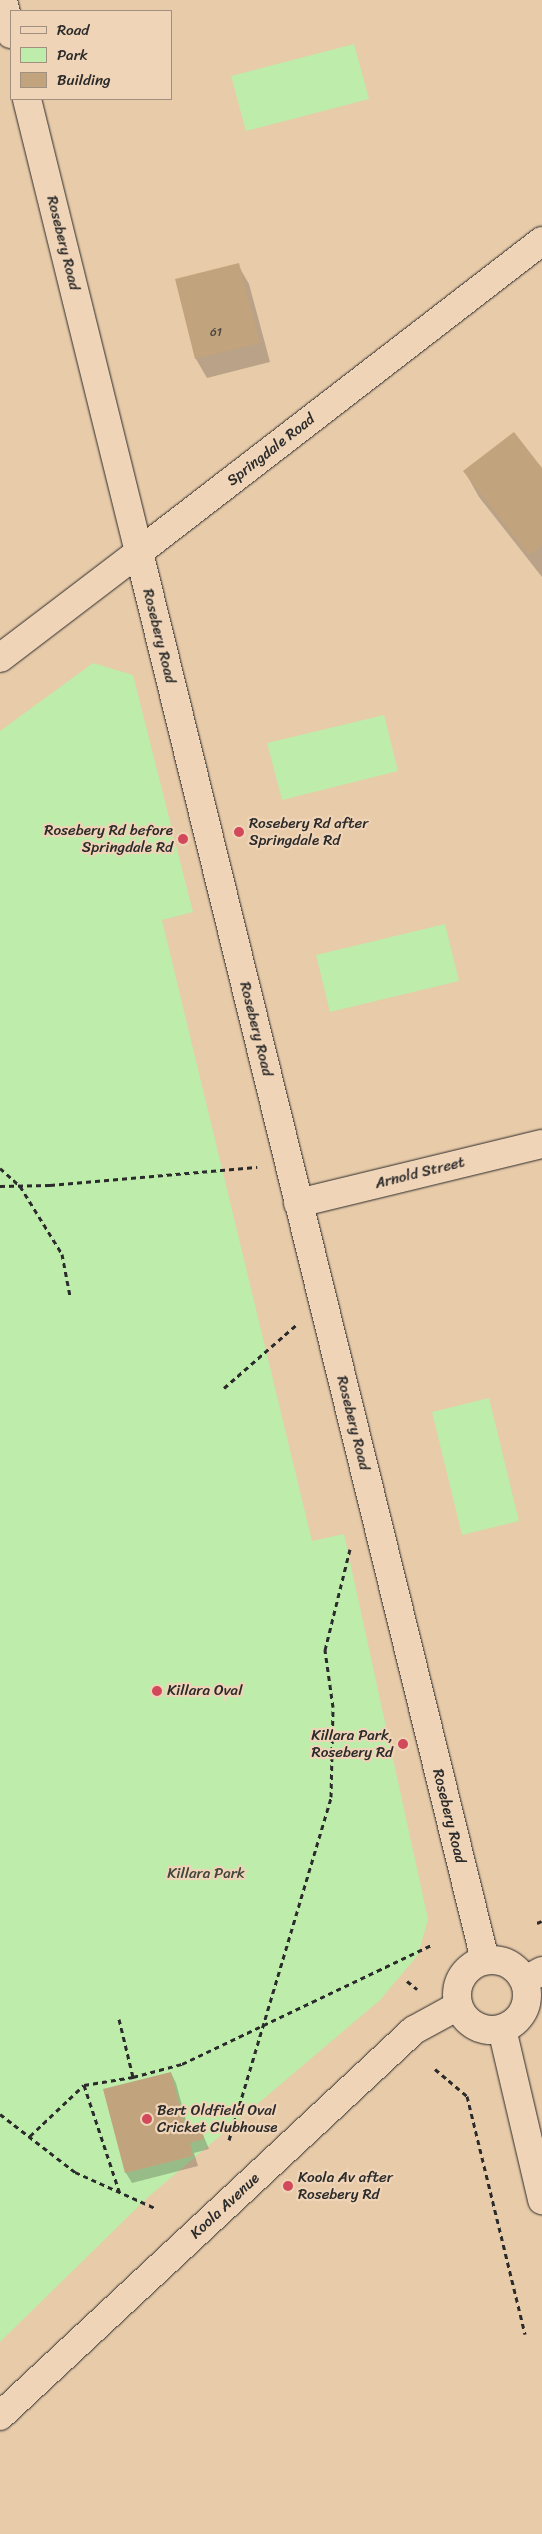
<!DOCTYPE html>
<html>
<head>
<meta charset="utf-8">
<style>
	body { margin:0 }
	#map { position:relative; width:542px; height:2534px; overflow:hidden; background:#e8cba9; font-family:Sriracha,sans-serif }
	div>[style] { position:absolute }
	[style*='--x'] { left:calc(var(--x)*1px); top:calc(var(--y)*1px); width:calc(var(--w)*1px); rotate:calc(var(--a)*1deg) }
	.green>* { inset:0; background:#bdecab }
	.shadow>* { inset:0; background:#0003 }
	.building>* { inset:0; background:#c1a47d }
	.path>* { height:3px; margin-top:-1.5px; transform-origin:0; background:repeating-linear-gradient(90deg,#2b2b2b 0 5px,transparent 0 9px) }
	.roads { filter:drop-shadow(0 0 1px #2b2b2b) drop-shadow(0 0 1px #2b2b2b) }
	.minor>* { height:28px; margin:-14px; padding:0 14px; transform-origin:14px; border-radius:14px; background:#f0d4b7 }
	.major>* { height:28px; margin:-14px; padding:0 14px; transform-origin:14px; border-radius:14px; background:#f0d4b7 }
	.major>.ring { margin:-14px; padding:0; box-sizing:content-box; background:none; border:28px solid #f0d4b7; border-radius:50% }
	.dots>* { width:14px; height:14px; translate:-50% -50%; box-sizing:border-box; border:2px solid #f0d4b7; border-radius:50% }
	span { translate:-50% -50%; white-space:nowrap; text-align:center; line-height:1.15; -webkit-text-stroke:4.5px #f0d4b7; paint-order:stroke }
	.number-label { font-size:12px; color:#504940 }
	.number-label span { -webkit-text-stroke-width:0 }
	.street-label { font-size:15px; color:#2b2b2b }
	.poi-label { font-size:15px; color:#2b2b2b }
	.left { translate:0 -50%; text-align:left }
	.right { translate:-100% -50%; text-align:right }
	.park-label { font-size:15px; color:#41483e }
	.legend { position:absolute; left:10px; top:10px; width:162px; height:90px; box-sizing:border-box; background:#f0d4b7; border:1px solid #a1907f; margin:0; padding:6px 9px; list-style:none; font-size:15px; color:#2b2b2b }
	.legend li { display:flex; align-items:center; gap:10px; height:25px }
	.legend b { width:25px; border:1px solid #a1907f }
</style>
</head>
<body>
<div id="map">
	<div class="green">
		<div style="clip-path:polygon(354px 44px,369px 99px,246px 131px,231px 76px)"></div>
		<div style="clip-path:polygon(93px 663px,133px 675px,193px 912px,162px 920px,312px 1541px,344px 1534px,428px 1919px,418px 1955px,380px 2000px,147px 2198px,0 2342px,0 731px)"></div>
		<div style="clip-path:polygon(384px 715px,398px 771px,282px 800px,267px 743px)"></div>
		<div style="clip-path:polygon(445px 924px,459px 981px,330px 1012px,316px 955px)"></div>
		<div style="clip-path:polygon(489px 1398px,519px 1521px,462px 1535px,432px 1412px)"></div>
	</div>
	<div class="shadow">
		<div style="clip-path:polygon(238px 265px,249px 284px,270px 362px,207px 378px,196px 359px,176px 280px)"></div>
		<div style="clip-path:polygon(542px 470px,542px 577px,479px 497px,465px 472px)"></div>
		<div style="clip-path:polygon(171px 2073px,176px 2083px,188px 2128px,199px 2125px,209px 2149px,194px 2153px,198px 2166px,132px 2183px,126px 2173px,104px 2090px)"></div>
	</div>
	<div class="building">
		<div style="clip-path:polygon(239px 263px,260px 343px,195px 359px,175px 279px)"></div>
		<div style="clip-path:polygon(514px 432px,542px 468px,542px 545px,529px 555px,463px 471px)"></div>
		<div style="clip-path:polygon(171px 2072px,185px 2127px,200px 2123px,204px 2139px,190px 2143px,193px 2156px,125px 2173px,103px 2089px)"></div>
	</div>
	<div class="path">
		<div style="--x:0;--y:1168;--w:27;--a:42"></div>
		<div style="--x:20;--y:1186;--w:80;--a:58.3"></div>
		<div style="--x:62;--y:1254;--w:43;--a:79.2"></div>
		<div style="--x:0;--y:1186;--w:50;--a:-1.1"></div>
		<div style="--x:50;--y:1185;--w:208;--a:-5"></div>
		<div style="--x:224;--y:1388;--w:96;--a:-41.2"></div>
		<div style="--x:537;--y:1923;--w:5;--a:-22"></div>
		<div style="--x:407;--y:1981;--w:13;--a:39"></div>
		<div style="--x:119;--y:2019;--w:60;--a:76.4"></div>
		<div style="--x:435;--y:2069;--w:42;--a:40.2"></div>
		<div style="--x:467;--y:2096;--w:245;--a:76.3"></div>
		<div style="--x:84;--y:2085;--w:112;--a:71.7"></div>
		<div style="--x:0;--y:2114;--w:95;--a:37.7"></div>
		<div style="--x:75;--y:2172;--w:88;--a:24.2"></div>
		<div style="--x:30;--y:2136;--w:74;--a:-43.4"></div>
		<div style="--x:84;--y:2085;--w:50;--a:-9.3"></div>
		<div style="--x:133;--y:2077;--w:51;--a:-14.9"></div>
		<div style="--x:182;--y:2064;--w:276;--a:-25.5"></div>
		<div style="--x:229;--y:2140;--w:358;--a:-73.4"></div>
		<div style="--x:331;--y:1797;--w:90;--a:-88.7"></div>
		<div style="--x:333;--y:1707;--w:58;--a:-98"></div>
		<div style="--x:325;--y:1650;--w:104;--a:-76.1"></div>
	</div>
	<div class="roads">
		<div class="minor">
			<div style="--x:3;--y:0;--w:35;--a:77"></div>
			<div style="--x:0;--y:658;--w:175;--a:-37.3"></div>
			<div style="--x:139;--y:552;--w:467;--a:-103.9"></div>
			<div style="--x:298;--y:1203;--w:251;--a:-13.6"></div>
			<div style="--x:525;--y:1980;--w:19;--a:-28"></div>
			<div style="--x:502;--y:2029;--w:176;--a:76.8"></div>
		</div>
		<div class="major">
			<div class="ring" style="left:457px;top:1960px;width:42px;height:42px"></div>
			<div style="--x:485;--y:1960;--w:1450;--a:-103.81"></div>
			<div style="--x:139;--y:552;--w:509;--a:-37.66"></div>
			<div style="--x:0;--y:2416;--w:566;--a:-43"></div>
			<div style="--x:414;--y:2030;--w:50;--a:-28.6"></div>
		</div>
	</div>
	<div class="dots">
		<div style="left:239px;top:832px;background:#d1495b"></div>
		<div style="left:183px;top:839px;background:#d1495b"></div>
		<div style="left:157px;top:1691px;background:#d1495b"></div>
		<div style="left:403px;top:1744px;background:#d1495b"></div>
		<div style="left:147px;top:2119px;background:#d1495b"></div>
		<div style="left:288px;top:2186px;background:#d1495b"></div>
	</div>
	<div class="number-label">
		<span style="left:216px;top:333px">61</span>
	</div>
	<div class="street-label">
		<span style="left:63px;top:243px;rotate:76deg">Rosebery Road</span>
		<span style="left:271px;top:450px;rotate:-38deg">Springdale Road</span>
		<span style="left:159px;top:636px;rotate:76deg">Rosebery Road</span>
		<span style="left:256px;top:1029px;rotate:76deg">Rosebery Road</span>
		<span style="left:420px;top:1173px;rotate:-14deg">Arnold Street</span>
		<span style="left:353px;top:1423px;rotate:76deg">Rosebery Road</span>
		<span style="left:449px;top:1816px;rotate:76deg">Rosebery Road</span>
		<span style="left:225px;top:2206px;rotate:-43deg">Koola Avenue</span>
	</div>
	<div class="poi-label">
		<span class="left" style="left:249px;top:832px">Rosebery Rd after<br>Springdale Rd</span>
		<span class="right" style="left:173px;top:839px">Rosebery Rd before<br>Springdale Rd</span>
		<span class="left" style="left:167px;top:1691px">Killara Oval</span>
		<span class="right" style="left:393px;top:1744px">Killara Park,<br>Rosebery Rd</span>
		<span class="left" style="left:157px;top:2119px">Bert Oldfield Oval<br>Cricket Clubhouse</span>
		<span class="left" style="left:298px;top:2186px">Koola Av after<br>Rosebery Rd</span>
	</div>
	<div class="park-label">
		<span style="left:206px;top:1874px">Killara Park</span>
	</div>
	<ul class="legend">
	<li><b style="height:6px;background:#f0d4b7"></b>Road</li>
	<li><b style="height:14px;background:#bdecab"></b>Park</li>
	<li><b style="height:14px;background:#c1a47d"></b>Building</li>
	</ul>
</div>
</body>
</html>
